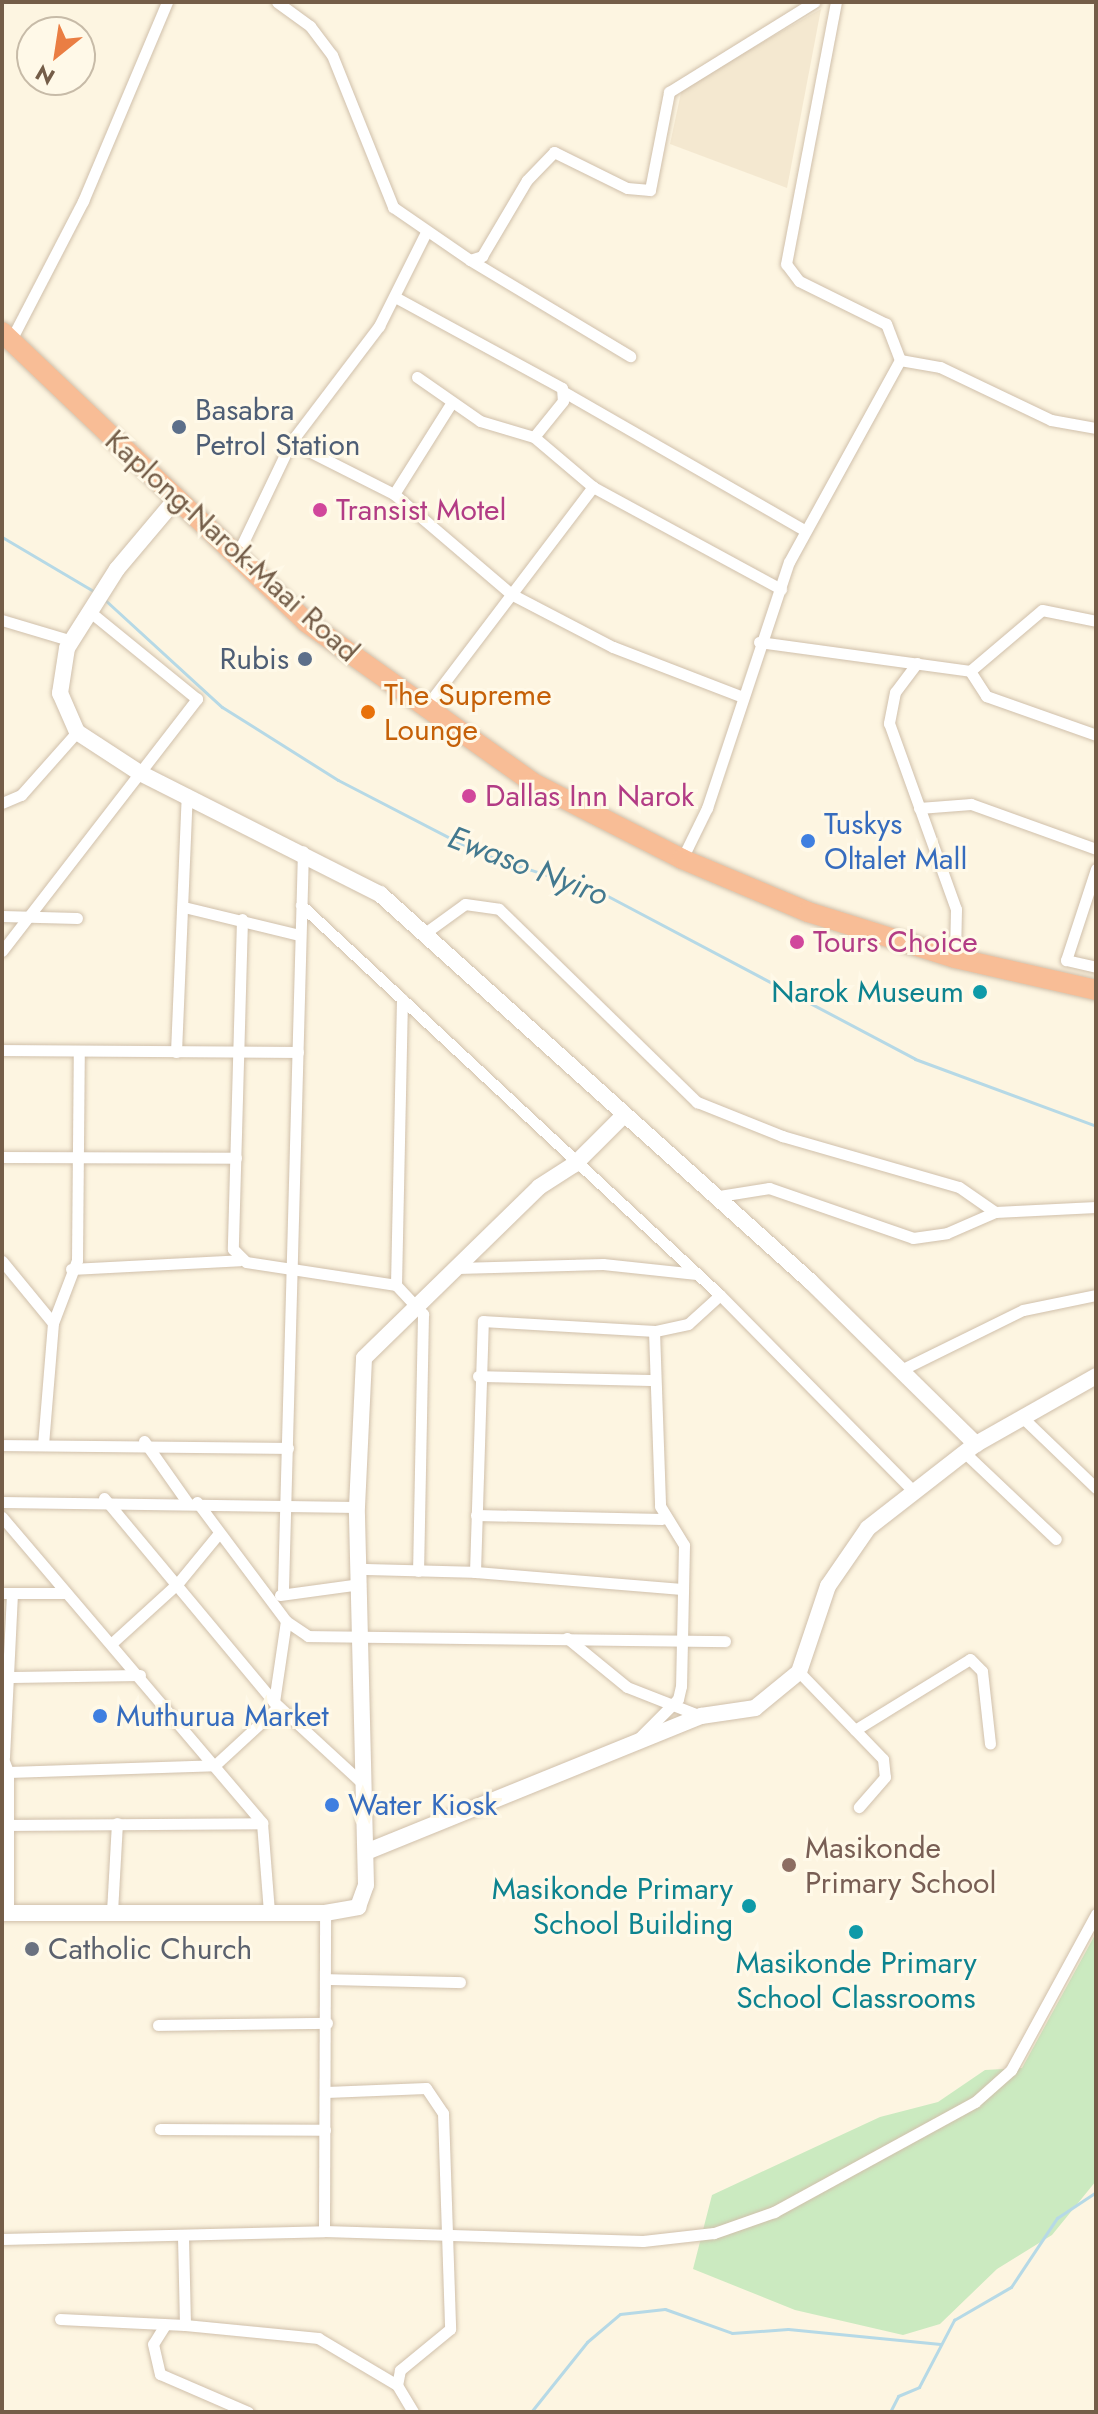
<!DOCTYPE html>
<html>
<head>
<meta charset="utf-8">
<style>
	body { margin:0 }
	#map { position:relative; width:1098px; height:2414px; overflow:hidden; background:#fdf5e1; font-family:Jost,sans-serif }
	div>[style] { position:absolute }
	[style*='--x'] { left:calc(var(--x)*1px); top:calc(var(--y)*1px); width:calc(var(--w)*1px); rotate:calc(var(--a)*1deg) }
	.residential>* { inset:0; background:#f4e8d0 }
	.green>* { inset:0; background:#cbeac0 }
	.stream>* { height:3px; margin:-1.5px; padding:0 1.5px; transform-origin:1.5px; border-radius:1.5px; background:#b6d9e6 }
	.roads { filter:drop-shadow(0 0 2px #d0c0ab) drop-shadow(0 0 2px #d0c0ab) }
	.street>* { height:11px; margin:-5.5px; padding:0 5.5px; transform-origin:5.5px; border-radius:5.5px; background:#fff }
	.secondary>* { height:16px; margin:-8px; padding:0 8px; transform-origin:8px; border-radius:8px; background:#fff }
	.highway>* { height:20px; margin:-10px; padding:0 10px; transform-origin:10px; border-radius:10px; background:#f8bd96 }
	.dots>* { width:22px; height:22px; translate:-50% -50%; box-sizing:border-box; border:4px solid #fff9e8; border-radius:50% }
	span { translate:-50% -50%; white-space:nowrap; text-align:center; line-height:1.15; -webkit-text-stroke:6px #fff9e8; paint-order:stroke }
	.service-label { font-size:30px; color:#4e5e75 }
	.left { translate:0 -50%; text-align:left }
	.right { translate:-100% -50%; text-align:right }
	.hotel-label { font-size:30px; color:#b23c85 }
	.street-label { font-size:30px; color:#745d48 }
	.food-label { font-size:30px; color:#c56008 }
	.shop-label { font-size:30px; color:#366cbe }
	.culture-label { font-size:30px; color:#0d838f }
	.education-label { font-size:30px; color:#785e54 }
	.worship-label { font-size:30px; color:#5b616d }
	.water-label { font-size:32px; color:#43798f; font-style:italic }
	.frame { position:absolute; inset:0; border:4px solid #745d48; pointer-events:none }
	.north { position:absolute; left:16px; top:16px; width:80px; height:80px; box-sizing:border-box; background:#fff9e8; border:2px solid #c7bba8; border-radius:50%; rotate:210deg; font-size:22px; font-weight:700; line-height:32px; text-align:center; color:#745d48 }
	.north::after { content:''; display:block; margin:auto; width:28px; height:36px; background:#ea7e43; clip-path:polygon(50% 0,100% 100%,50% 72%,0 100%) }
</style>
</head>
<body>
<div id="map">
	<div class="residential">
		<div style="clip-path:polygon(821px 9px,787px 188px,670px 144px,682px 88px)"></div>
	</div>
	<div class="green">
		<div style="clip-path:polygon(1096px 1933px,1096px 2181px,1052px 2235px,997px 2269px,940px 2324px,903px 2335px,795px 2310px,693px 2269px,712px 2195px,880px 2117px,938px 2102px,985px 2070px,1022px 2068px)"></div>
	</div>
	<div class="stream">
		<div style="--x:2;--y:537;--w:108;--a:30.6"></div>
		<div style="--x:104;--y:599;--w:160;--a:42.5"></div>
		<div style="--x:222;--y:707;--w:137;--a:32.2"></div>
		<div style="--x:338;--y:780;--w:159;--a:27.4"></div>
		<div style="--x:479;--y:853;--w:129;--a:18"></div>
		<div style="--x:602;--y:893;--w:354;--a:27.9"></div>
		<div style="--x:915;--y:1059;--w:193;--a:20.3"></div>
		<div style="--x:531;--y:2412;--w:90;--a:-51.3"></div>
		<div style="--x:587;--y:2342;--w:43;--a:-40.3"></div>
		<div style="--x:620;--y:2314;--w:45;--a:-6.3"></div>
		<div style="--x:665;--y:2309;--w:71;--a:19.7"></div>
		<div style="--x:732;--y:2333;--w:56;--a:-4.1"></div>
		<div style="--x:788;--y:2329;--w:153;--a:5.6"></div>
		<div style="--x:890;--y:2412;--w:18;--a:-63"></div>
		<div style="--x:898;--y:2396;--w:23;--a:-23"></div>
		<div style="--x:919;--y:2387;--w:76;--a:-62.4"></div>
		<div style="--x:954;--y:2320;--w:66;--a:-30.1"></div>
		<div style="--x:1011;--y:2287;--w:83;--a:-56.3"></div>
		<div style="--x:1057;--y:2218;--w:47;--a:-33.7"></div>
	</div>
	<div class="roads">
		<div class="street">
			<div style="--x:277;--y:2;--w:41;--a:36"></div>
			<div style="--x:310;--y:26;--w:36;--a:53"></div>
			<div style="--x:332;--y:55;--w:164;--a:68.1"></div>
			<div style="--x:393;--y:207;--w:93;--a:34.5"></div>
			<div style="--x:470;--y:260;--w:13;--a:-18"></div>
			<div style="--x:482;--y:256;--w:88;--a:-59.4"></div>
			<div style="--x:527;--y:180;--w:39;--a:-46"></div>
			<div style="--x:554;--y:152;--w:81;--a:26.3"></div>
			<div style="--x:627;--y:188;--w:23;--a:5"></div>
			<div style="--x:650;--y:190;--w:100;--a:-79"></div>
			<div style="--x:669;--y:92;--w:171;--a:-31.8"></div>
			<div style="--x:470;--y:260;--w:187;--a:31"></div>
			<div style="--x:395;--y:297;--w:190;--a:28.6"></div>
			<div style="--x:562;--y:388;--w:13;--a:86"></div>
			<div style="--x:563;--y:401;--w:46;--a:128.9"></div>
			<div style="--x:534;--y:437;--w:77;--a:40.3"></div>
			<div style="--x:11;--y:340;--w:157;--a:-62.6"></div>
			<div style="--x:83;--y:201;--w:216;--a:-67.1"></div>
			<div style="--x:900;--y:360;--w:41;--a:9.9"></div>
			<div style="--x:940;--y:367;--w:123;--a:25.5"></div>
			<div style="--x:1051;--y:420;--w:46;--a:10.1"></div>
			<div style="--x:417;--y:377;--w:77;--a:34.9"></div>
			<div style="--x:480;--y:421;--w:56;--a:16.5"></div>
			<div style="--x:564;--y:392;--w:277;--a:29.9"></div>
			<div style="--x:291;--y:442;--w:115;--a:26.8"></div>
			<div style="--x:394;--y:494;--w:154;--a:40.5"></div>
			<div style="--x:511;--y:594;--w:115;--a:27.5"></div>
			<div style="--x:613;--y:647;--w:136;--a:21.1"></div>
			<div style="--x:394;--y:494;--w:105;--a:-57.8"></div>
			<div style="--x:236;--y:557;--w:127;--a:-64.4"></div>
			<div style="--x:291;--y:442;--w:146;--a:-52.8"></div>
			<div style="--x:379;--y:326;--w:103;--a:-63.4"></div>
			<div style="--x:2;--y:620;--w:73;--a:16.7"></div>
			<div style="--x:759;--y:642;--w:213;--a:7.8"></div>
			<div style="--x:970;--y:671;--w:30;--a:57"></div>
			<div style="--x:986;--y:696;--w:117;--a:19.5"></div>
			<div style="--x:917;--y:663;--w:36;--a:127"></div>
			<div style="--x:895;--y:692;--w:32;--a:101"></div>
			<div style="--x:889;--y:723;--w:198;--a:70.2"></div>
			<div style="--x:956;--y:909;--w:49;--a:91.2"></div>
			<div style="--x:970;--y:671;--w:94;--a:-40.3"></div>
			<div style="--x:1042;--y:610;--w:55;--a:11.5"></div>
			<div style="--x:425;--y:708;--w:278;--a:-52.8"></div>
			<div style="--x:593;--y:487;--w:214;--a:28.5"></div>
			<div style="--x:2;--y:803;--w:21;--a:-23"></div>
			<div style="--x:21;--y:795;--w:84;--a:-48.4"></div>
			<div style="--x:919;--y:808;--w:52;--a:-4.4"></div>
			<div style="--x:971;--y:804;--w:133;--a:19.8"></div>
			<div style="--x:682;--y:859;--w:57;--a:-63.9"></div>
			<div style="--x:707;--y:808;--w:259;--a:-71.6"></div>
			<div style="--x:789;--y:562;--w:230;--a:-61.2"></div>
			<div style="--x:900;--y:360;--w:39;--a:-111"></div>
			<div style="--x:886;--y:324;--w:97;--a:-153.7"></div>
			<div style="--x:799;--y:281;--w:21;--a:-127"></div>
			<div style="--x:786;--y:264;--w:267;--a:-79.2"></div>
			<div style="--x:1096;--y:869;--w:96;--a:108.2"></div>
			<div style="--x:1066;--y:960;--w:31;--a:13"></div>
			<div style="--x:301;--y:905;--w:572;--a:42.95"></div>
			<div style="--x:720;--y:1295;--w:43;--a:137.8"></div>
			<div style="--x:688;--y:1324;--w:35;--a:168"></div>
			<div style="--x:188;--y:908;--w:115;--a:13.6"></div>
			<div style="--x:2;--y:916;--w:75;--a:1.5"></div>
			<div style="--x:242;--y:919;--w:330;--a:91.6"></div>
			<div style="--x:233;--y:1249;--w:18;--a:45"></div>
			<div style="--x:246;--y:1262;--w:152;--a:8.7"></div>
			<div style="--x:396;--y:1285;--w:40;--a:47"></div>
			<div style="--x:423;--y:1314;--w:257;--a:91.1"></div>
			<div style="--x:425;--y:933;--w:49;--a:-35.9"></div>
			<div style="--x:465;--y:904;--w:34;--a:8"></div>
			<div style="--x:499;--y:909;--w:277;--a:44.3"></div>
			<div style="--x:697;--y:1102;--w:92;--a:21.8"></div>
			<div style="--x:782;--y:1136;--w:184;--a:16.1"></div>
			<div style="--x:959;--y:1187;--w:44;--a:34.8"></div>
			<div style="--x:2;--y:951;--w:319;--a:-52.3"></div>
			<div style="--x:197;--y:699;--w:139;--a:-140.8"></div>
			<div style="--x:2;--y:1050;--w:296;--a:0.4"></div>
			<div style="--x:176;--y:1052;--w:258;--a:-87.6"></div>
			<div style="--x:2;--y:1157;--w:234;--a:0.2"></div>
			<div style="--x:713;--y:1197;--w:57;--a:-9.1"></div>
			<div style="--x:769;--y:1188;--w:152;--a:19.1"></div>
			<div style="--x:913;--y:1238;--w:34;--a:-8"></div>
			<div style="--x:947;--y:1233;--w:52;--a:-23.6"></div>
			<div style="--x:995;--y:1212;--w:101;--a:-2.8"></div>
			<div style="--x:2;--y:1261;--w:80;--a:50.6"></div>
			<div style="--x:53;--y:1323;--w:122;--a:94.7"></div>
			<div style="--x:457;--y:1268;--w:146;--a:-1.6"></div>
			<div style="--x:603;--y:1264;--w:94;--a:6.1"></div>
			<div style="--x:71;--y:1269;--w:169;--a:-3"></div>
			<div style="--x:396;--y:1285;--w:286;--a:-88.8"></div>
			<div style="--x:720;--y:1295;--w:274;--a:45.4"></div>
			<div style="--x:53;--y:1323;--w:67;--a:-69.1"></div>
			<div style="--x:77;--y:1260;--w:209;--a:-89.5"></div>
			<div style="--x:905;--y:1368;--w:131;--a:-26.2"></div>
			<div style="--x:1023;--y:1310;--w:75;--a:-11.6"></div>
			<div style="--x:478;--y:1376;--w:177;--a:1.3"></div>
			<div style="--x:1023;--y:1418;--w:101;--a:43.8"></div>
			<div style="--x:144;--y:1441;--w:75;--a:54.8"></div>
			<div style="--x:2;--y:1445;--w:286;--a:0.6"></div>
			<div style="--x:965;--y:1453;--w:125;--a:43.4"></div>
			<div style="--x:104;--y:1498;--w:266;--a:50.2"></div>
			<div style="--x:274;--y:1702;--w:120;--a:42.6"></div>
			<div style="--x:2;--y:1502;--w:355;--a:0.8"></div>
			<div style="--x:197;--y:1502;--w:149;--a:53.2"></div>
			<div style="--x:286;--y:1621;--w:27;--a:34"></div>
			<div style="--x:308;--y:1636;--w:417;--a:0.7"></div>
			<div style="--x:476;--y:1515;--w:186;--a:1.2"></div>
			<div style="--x:2;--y:1517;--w:402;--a:49.6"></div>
			<div style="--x:262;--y:1823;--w:88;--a:85.5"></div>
			<div style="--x:362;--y:1569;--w:113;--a:1.5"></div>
			<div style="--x:475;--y:1572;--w:251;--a:-88.2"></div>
			<div style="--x:483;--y:1321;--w:171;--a:3.3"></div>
			<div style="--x:654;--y:1331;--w:175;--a:88"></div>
			<div style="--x:660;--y:1506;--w:46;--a:58.4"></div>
			<div style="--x:684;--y:1545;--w:141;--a:91.2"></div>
			<div style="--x:681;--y:1686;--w:13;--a:103"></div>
			<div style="--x:678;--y:1699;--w:57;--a:135"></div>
			<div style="--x:475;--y:1572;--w:208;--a:4.7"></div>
			<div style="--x:283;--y:1589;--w:738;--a:-88.45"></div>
			<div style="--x:2;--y:1593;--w:64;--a:0"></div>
			<div style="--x:280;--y:1595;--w:81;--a:-7.8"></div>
			<div style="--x:567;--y:1638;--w:77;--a:39.2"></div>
			<div style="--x:627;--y:1687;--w:79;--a:21.4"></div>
			<div style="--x:112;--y:1643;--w:89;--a:-42.3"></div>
			<div style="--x:178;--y:1583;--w:65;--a:-50.6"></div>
			<div style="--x:799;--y:1672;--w:121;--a:46"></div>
			<div style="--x:883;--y:1759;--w:18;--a:84"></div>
			<div style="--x:885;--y:1777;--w:40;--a:131"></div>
			<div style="--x:12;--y:1677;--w:128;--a:-0.9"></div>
			<div style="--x:274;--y:1702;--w:82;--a:-81.6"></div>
			<div style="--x:855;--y:1730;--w:135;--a:-31.7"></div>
			<div style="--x:970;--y:1659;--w:17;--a:45"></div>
			<div style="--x:982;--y:1671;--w:73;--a:83.7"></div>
			<div style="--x:2;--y:1756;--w:17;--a:69"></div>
			<div style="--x:8;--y:1772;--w:207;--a:-1.9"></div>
			<div style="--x:215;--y:1765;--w:86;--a:-42.6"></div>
			<div style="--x:4;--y:1757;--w:164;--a:-87.2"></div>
			<div style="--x:7;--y:1825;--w:255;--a:-0.4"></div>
			<div style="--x:112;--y:1912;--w:89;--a:-86.8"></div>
			<div style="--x:8;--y:1913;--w:141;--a:-90"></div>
			<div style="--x:325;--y:1979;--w:135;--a:1.3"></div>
			<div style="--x:158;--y:2025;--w:169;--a:-0.7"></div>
			<div style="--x:326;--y:2092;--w:100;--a:-2.3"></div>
			<div style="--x:426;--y:2088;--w:30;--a:56"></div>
			<div style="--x:443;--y:2113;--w:216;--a:88.1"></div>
			<div style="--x:450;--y:2329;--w:65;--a:140.6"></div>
			<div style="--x:400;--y:2370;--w:15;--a:101"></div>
			<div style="--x:397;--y:2385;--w:31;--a:59"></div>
			<div style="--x:160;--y:2129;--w:165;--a:0.3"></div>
			<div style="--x:324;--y:2231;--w:318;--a:-89.8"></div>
			<div style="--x:2;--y:2239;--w:322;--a:-1.4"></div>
			<div style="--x:324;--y:2231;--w:319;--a:1.8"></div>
			<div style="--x:643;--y:2241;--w:71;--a:-6.4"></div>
			<div style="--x:714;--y:2233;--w:64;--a:-19.3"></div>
			<div style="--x:774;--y:2212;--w:229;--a:-28.7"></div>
			<div style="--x:975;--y:2102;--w:48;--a:-41.6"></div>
			<div style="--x:1011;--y:2070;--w:178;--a:-61.4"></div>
			<div style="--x:60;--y:2319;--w:125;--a:2.7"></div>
			<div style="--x:185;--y:2325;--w:89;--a:-91.3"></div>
			<div style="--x:165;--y:2325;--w:22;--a:122"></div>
			<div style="--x:153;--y:2344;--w:31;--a:77"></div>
			<div style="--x:160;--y:2374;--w:96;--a:23.4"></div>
			<div style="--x:185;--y:2325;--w:134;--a:5.6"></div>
			<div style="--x:318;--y:2338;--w:92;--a:30.7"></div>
		</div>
		<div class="secondary">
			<div style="--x:176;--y:499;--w:92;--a:130.1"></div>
			<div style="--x:117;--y:569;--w:93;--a:122.3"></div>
			<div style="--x:67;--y:648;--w:46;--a:98.8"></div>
			<div style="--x:60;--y:693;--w:43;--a:66.4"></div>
			<div style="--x:77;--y:732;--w:75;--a:33.1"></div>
			<div style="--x:140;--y:773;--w:269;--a:26.8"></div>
			<div style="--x:380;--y:894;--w:579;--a:41.99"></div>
			<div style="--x:810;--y:1281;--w:233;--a:44.5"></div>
			<div style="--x:366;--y:1852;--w:362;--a:-22.1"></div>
			<div style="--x:701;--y:1716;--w:55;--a:-8.4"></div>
			<div style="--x:755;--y:1708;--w:57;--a:-39.3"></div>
			<div style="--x:799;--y:1672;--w:91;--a:-71.4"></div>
			<div style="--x:828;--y:1586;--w:70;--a:-55.4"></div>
			<div style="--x:868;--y:1528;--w:137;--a:-37.9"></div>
			<div style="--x:976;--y:1444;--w:138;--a:-29.5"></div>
			<div style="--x:2;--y:1913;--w:323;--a:0"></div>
			<div style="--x:325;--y:1913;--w:34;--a:-10"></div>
			<div style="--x:358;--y:1907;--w:23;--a:-70"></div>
			<div style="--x:366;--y:1885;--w:378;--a:-91.4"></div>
			<div style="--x:357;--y:1507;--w:149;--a:-87.3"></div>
			<div style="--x:364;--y:1358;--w:245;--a:-44.3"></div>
			<div style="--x:539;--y:1187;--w:43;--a:-32.6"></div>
			<div style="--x:575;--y:1164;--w:69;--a:-45"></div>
		</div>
		<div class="highway">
			<div style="--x:2;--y:332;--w:420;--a:43.6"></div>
			<div style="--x:306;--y:622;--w:281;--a:35.3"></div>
			<div style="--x:535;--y:784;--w:165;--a:27"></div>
			<div style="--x:682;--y:859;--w:137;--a:22.8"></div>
			<div style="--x:808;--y:912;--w:154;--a:17.4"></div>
			<div style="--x:955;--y:958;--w:145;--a:12.8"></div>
		</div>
	</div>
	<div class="dots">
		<div style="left:179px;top:427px;background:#5c6f8a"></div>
		<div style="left:320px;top:510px;background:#d1479c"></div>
		<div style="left:305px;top:659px;background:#5c6f8a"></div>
		<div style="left:368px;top:712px;background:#e8710a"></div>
		<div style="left:469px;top:796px;background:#d1479c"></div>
		<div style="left:808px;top:841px;background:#3f7fe0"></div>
		<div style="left:797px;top:942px;background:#d1479c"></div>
		<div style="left:980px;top:992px;background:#0f9aa8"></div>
		<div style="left:100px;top:1716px;background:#3f7fe0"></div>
		<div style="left:332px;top:1805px;background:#3f7fe0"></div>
		<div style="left:789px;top:1865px;background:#8d6e63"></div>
		<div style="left:749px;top:1906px;background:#0f9aa8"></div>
		<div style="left:856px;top:1932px;background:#0f9aa8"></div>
		<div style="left:32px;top:1949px;background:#6b7280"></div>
	</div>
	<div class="service-label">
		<span class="left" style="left:195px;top:427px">Basabra<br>Petrol Station</span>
		<span class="right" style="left:289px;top:659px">Rubis</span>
	</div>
	<div class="hotel-label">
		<span class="left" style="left:336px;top:510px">Transist Motel</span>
		<span class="left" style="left:485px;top:796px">Dallas Inn Narok</span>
		<span class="left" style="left:813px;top:942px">Tours Choice</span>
	</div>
	<div class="street-label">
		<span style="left:232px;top:546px;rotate:42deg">Kaplong-Narok-Maai Road</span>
	</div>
	<div class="food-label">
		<span class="left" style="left:384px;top:712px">The Supreme<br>Lounge</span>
	</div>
	<div class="shop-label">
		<span class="left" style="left:824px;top:841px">Tuskys<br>Oltalet Mall</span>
		<span class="left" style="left:116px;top:1716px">Muthurua Market</span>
		<span class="left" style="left:348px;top:1805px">Water Kiosk</span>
	</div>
	<div class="culture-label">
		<span class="right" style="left:964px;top:992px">Narok Museum</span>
		<span class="right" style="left:733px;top:1906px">Masikonde Primary<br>School Building</span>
		<span style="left:856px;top:1980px">Masikonde Primary<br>School Classrooms</span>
	</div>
	<div class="education-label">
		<span class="left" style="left:805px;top:1865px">Masikonde<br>Primary School</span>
	</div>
	<div class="worship-label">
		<span class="left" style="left:48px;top:1949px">Catholic Church</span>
	</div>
	<div class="water-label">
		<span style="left:528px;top:866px;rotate:21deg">Ewaso Nyiro</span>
	</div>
	<div class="frame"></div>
	<div class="north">N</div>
</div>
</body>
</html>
